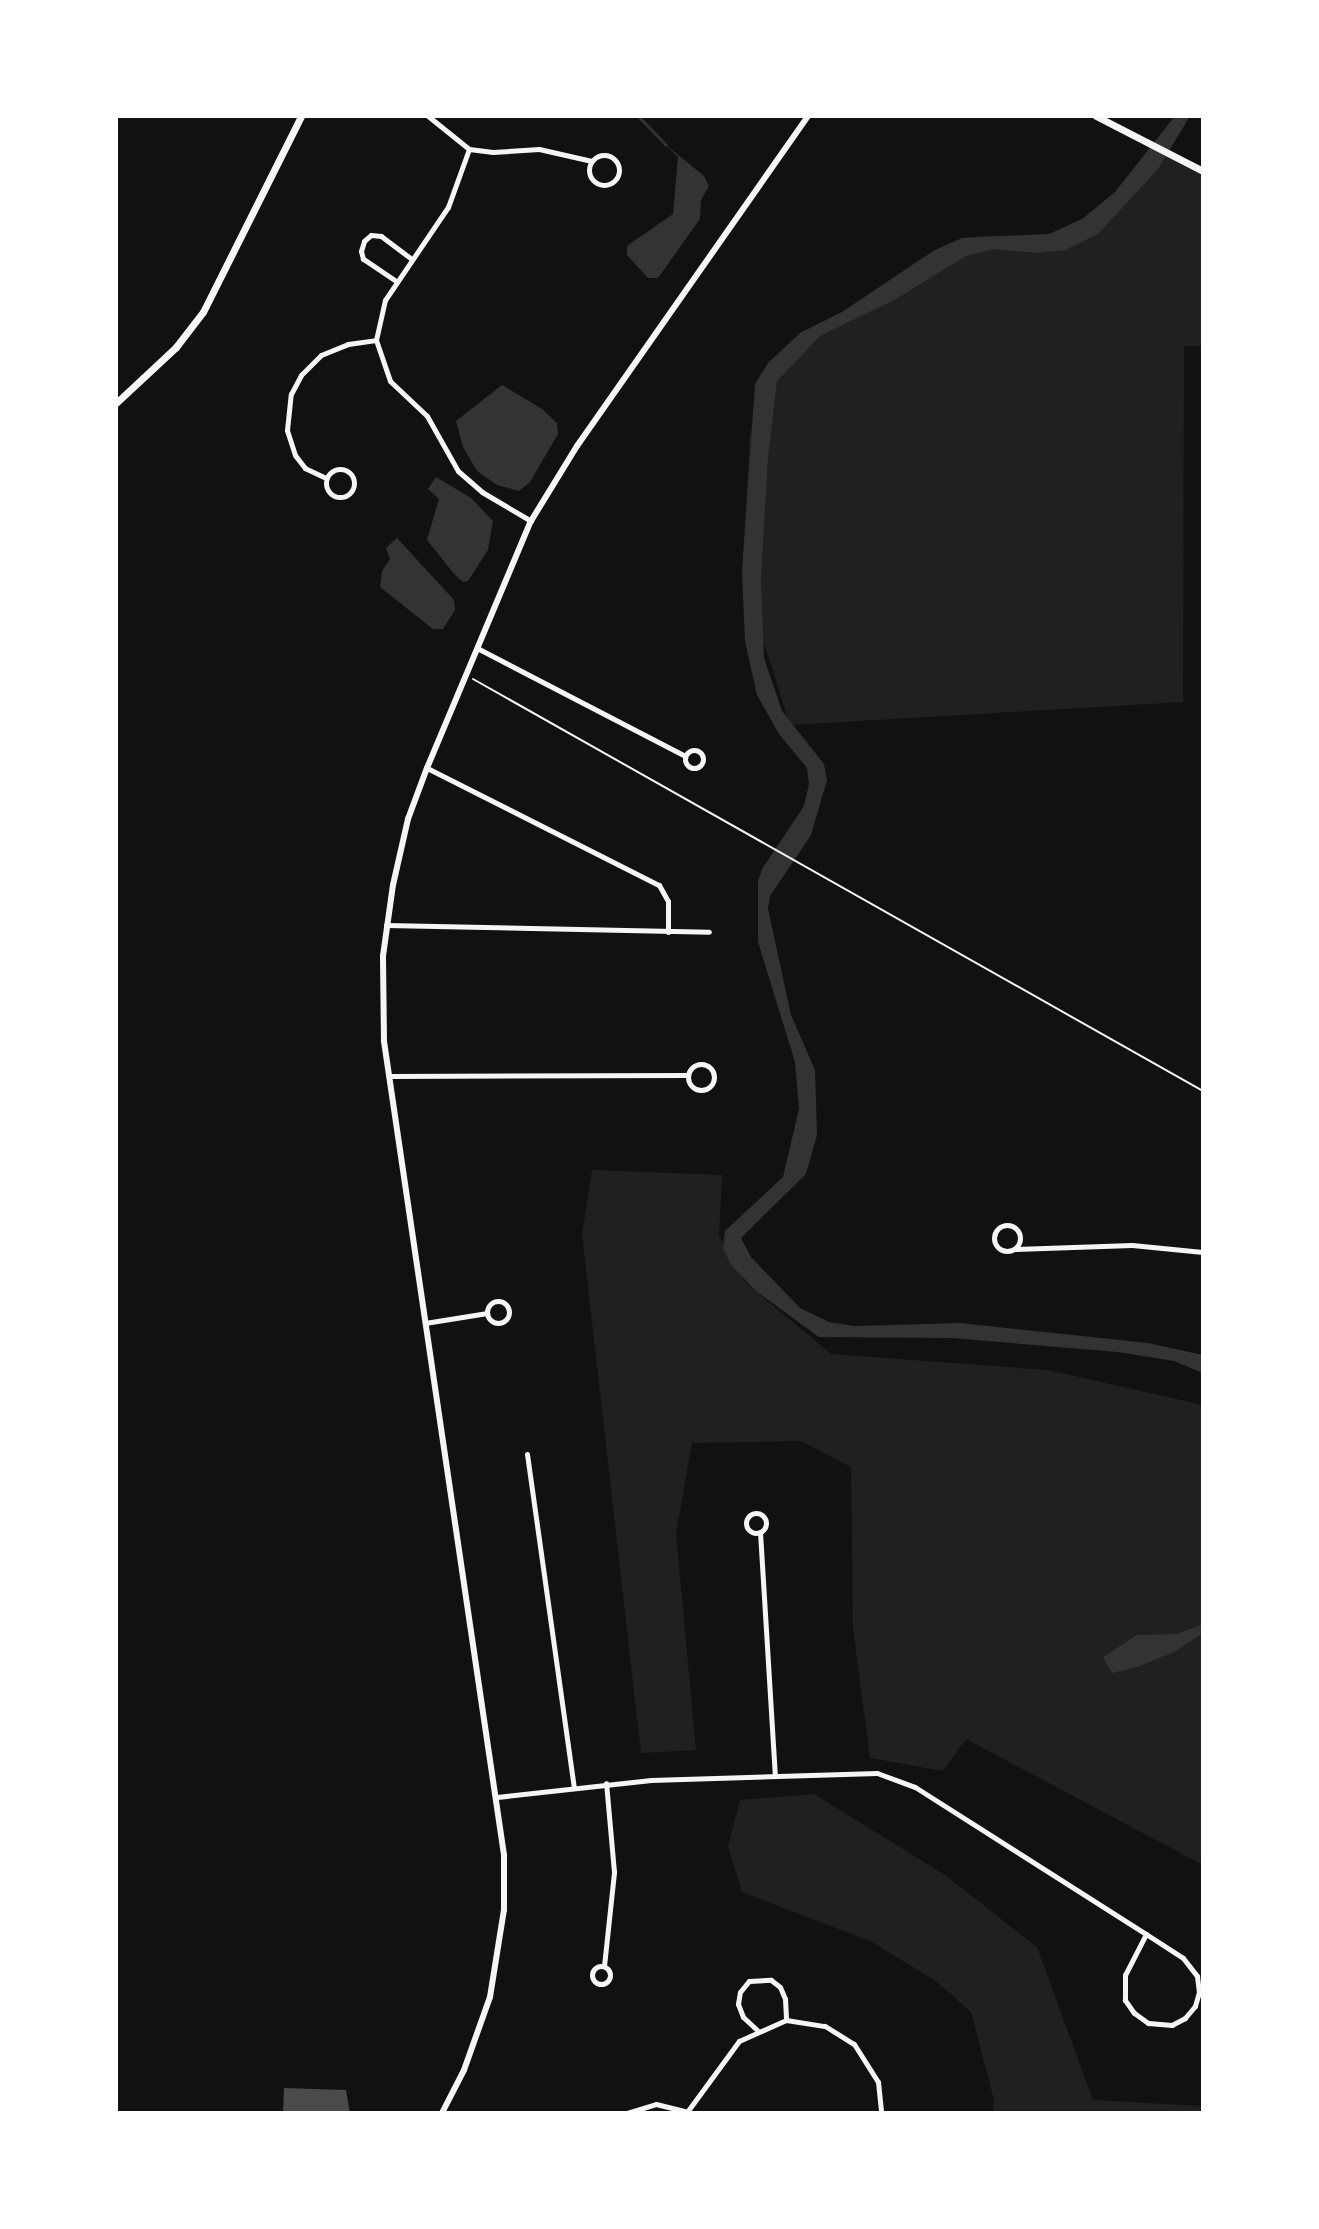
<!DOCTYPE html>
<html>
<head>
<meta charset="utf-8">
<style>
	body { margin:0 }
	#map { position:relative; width:1319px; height:2229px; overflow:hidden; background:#111; font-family:Commissioner,sans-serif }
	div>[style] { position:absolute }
	.green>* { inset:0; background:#202020 }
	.water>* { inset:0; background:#333 }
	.stream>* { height:3px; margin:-1.5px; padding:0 1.5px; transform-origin:1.5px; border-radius:1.5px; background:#333 }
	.building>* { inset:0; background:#4a4a4a }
	.path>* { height:2px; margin:-1px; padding:0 1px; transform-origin:1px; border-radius:1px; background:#f5f5f5 }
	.minor>* { height:5px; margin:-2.5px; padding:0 2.5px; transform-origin:2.5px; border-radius:2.5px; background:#f5f5f5 }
	.minor>.ring { margin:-2.5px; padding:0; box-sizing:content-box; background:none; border:5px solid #f5f5f5; border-radius:50% }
	.tertiary>* { height:6px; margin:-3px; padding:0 3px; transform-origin:3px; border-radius:3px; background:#f5f5f5 }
	.secondary>* { height:7px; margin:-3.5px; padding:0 3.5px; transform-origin:3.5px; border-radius:3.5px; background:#f5f5f5 }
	span { translate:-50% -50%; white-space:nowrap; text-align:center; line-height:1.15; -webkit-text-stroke:6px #fff; paint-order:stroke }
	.frame { position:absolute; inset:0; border:118px solid #fff; pointer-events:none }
</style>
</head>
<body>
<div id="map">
	<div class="green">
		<i style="clip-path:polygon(1158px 147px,1203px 170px,1203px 346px,1184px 346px,1183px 702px,790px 725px,742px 573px,750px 435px,768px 363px,923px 257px,978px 236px,1098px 234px)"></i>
		<i style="clip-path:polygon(592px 1170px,722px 1175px,719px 1235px,745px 1282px,831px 1354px,1048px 1370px,1203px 1405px,1203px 1865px,966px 1739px,943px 1771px,870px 1758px,853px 1628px,851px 1467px,801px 1441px,692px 1443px,676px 1533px,696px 1750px,641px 1753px,582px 1234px)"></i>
		<i style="clip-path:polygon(814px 1794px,945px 1875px,1037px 1947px,1093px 2100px,1203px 2106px,1203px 2113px,993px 2113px,994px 2100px,971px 2012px,936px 1981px,870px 1941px,742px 1892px,728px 1847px,740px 1800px)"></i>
	</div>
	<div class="water">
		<i style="clip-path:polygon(1175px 116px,1190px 116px,1158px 169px,1098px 234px,1065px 250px,1037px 253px,994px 249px,966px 256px,894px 300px,820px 336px,777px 381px,768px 457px,761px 578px,764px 658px,782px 711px,824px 764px,827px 780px,811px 835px,770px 896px,768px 909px,791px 1015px,815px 1070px,817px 1135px,806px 1174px,741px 1238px,751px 1257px,800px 1308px,829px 1322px,854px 1326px,960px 1323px,1148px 1343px,1203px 1355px,1203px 1373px,1174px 1361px,1118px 1352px,952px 1338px,819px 1337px,756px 1291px,731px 1265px,723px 1248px,725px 1231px,783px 1177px,799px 1109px,795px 1062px,758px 942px,758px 881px,762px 869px,804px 806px,809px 784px,807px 768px,779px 734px,757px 695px,745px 641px,742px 573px,755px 384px,768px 363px,800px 333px,842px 312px,935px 250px,962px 238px,1049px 234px,1082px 219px,1115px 192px)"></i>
		<i style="clip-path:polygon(666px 145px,704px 176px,709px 186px,701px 200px,700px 219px,658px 278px,648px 278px,627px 255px,627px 246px,673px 214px,678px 157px)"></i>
		<i style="clip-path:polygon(502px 385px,542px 409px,557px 423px,558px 434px,530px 482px,519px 491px,497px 485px,477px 471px,463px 447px,456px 421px)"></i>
		<i style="clip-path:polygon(436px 477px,471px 498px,493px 521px,488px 550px,468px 581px,463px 582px,455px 575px,427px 540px,439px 499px,428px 489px)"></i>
		<i style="clip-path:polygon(397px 538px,454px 600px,455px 610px,443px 629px,433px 629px,380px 587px,382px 571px,390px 559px,386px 548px)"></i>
		<i style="clip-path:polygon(1203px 1624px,1203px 1633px,1174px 1652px,1137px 1667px,1112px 1673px,1103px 1657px,1137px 1635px,1177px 1634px)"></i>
	</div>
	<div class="stream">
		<i style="left:638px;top:116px;width:40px;rotate:46deg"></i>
	</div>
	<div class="building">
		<i style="clip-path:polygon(284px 2088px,346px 2090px,350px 2113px,283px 2113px)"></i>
	</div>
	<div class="path">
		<i style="left:473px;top:679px;width:838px;rotate:29.44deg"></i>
	</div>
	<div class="minor">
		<i style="left:428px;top:116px;width:53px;rotate:38.8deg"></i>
		<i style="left:469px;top:149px;width:24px;rotate:7deg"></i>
		<i style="left:493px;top:152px;width:46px;rotate:-3.7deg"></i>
		<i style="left:539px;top:149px;width:54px;rotate:12.8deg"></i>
		<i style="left:469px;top:149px;width:62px;rotate:109.9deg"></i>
		<i style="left:448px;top:207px;width:112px;rotate:124.1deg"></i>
		<i style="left:385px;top:300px;width:41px;rotate:102.7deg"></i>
		<i style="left:376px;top:340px;width:43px;rotate:71.1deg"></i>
		<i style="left:390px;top:381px;width:51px;rotate:43.4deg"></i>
		<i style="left:427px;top:416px;width:63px;rotate:60.6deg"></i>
		<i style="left:458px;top:471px;width:32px;rotate:41deg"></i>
		<i style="left:482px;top:492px;width:57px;rotate:30.6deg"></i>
		<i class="ring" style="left:589px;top:155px;width:25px;height:25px"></i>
		<i style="left:396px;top:281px;width:40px;rotate:-146deg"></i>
		<i style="left:363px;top:259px;width:8px;rotate:-104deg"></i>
		<i style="left:361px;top:251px;width:10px;rotate:-73deg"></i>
		<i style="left:364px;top:241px;width:9px;rotate:-41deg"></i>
		<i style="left:371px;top:235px;width:10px;rotate:6deg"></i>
		<i style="left:381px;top:236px;width:38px;rotate:37deg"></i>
		<i class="ring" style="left:326px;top:469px;width:23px;height:23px"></i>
		<i style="left:326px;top:478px;width:23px;rotate:-155deg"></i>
		<i style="left:305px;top:468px;width:16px;rotate:-128deg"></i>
		<i style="left:295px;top:455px;width:26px;rotate:-108deg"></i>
		<i style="left:287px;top:430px;width:36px;rotate:-84deg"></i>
		<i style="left:291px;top:394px;width:21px;rotate:-62deg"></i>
		<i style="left:301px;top:375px;width:28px;rotate:-45deg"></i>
		<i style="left:321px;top:355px;width:29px;rotate:-22deg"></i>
		<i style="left:348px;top:344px;width:28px;rotate:-8deg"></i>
		<i style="left:477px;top:648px;width:234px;rotate:27.4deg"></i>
		<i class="ring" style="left:685px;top:750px;width:13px;height:13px"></i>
		<i style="left:427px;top:768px;width:260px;rotate:26.8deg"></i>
		<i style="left:659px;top:885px;width:18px;rotate:61deg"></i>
		<i style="left:668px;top:901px;width:31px;rotate:90deg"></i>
		<i style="left:386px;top:925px;width:323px;rotate:1.2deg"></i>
		<i class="ring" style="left:688px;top:1064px;width:21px;height:21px"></i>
		<i style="left:389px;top:1076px;width:299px;rotate:-0.2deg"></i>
		<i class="ring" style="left:994px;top:1225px;width:21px;height:21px"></i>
		<i style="left:1014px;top:1249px;width:118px;rotate:-1.9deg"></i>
		<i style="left:1132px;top:1245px;width:71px;rotate:5.6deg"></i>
		<i class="ring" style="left:487px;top:1301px;width:17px;height:17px"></i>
		<i style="left:425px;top:1323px;width:63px;rotate:-9.2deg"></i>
		<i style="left:527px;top:1454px;width:336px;rotate:82deg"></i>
		<i class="ring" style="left:746px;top:1513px;width:15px;height:15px"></i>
		<i style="left:760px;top:1532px;width:243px;rotate:86.5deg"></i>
		<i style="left:497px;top:1797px;width:155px;rotate:-6.3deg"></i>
		<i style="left:651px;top:1780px;width:226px;rotate:-1.8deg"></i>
		<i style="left:877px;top:1773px;width:40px;rotate:20.2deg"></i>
		<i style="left:915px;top:1787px;width:274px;rotate:32.5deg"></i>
		<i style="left:1146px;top:1934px;width:44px;rotate:33deg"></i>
		<i style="left:1183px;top:1958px;width:23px;rotate:52deg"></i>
		<i style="left:1197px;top:1976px;width:16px;rotate:83deg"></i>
		<i style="left:1199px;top:1992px;width:15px;rotate:106deg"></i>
		<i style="left:1195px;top:2006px;width:16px;rotate:130deg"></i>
		<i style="left:1185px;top:2018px;width:15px;rotate:152deg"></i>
		<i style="left:1172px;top:2025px;width:24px;rotate:-175deg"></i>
		<i style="left:1148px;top:2023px;width:17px;rotate:-144deg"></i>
		<i style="left:1134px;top:2013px;width:16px;rotate:-125deg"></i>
		<i style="left:1125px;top:2000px;width:25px;rotate:-90deg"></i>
		<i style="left:1125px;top:1975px;width:46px;rotate:-62.9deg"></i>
		<i style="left:604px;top:1966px;width:95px;rotate:-83.9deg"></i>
		<i style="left:614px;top:1872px;width:89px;rotate:-95.1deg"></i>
		<i class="ring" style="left:592px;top:1966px;width:13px;height:13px"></i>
		<i style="left:757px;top:2030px;width:19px;rotate:-137deg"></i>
		<i style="left:743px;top:2017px;width:14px;rotate:-111deg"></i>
		<i style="left:738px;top:2004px;width:12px;rotate:-81deg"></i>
		<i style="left:740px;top:1992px;width:14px;rotate:-51deg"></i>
		<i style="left:749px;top:1981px;width:22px;rotate:-3deg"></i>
		<i style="left:771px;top:1980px;width:11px;rotate:38deg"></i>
		<i style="left:780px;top:1987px;width:13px;rotate:67deg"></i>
		<i style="left:785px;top:1999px;width:21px;rotate:87deg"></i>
		<i style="left:687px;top:2112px;width:88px;rotate:-53.8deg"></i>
		<i style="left:739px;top:2041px;width:51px;rotate:-24.1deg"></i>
		<i style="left:786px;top:2020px;width:39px;rotate:9deg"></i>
		<i style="left:825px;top:2026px;width:34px;rotate:32deg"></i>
		<i style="left:854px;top:2044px;width:45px;rotate:57.7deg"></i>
		<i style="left:878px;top:2082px;width:31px;rotate:84deg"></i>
		<i style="left:627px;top:2113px;width:30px;rotate:-17deg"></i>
		<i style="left:656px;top:2104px;width:33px;rotate:14deg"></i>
	</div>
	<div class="tertiary">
		<i style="left:442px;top:2113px;width:48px;rotate:-62.9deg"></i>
		<i style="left:464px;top:2070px;width:77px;rotate:-70.4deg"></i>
		<i style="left:490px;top:1997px;width:88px;rotate:-80.9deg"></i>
		<i style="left:504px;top:1910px;width:55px;rotate:-90deg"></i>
		<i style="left:504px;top:1855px;width:823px;rotate:-98.39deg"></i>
		<i style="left:384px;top:1041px;width:85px;rotate:-90.7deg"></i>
		<i style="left:383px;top:956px;width:72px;rotate:-82deg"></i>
		<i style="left:393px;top:885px;width:68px;rotate:-77.2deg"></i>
		<i style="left:408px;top:819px;width:54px;rotate:-69.6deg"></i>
		<i style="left:427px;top:768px;width:268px;rotate:-67.2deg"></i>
		<i style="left:531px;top:521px;width:88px;rotate:-58.5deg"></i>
		<i style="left:577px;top:446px;width:403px;rotate:-55deg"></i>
	</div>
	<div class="secondary">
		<i style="left:1096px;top:116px;width:120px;rotate:27.2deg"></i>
		<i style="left:116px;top:403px;width:82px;rotate:-43deg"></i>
		<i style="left:176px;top:347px;width:44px;rotate:-52.4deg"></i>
		<i style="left:203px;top:312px;width:219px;rotate:-63.4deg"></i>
	</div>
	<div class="frame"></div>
</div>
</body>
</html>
